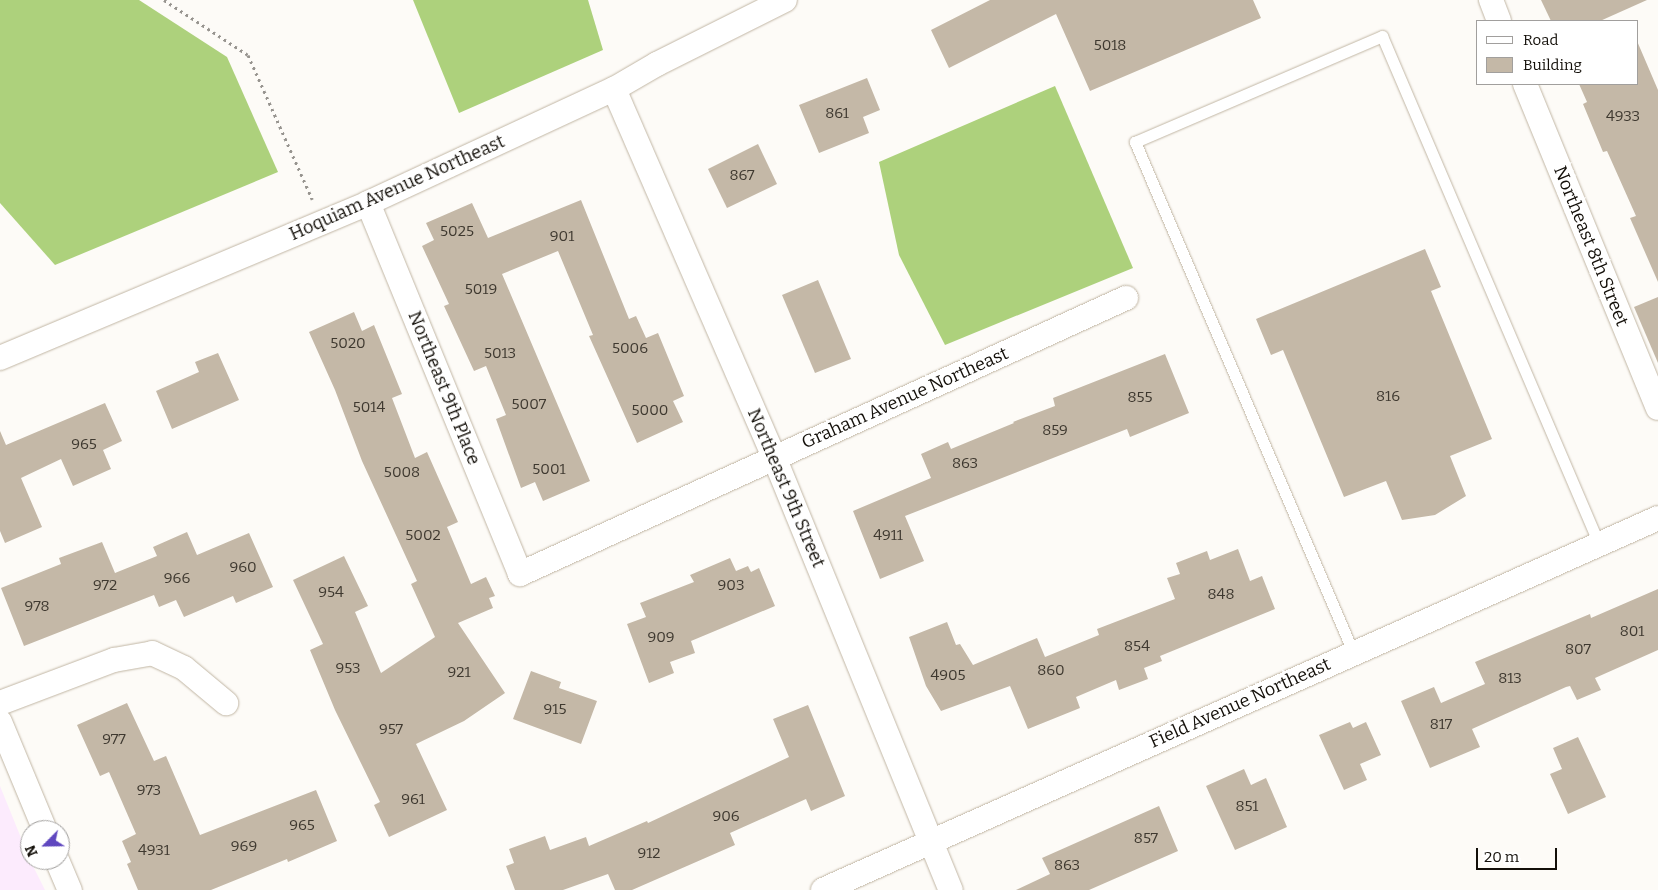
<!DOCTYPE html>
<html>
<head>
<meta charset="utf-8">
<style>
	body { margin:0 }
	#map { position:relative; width:1658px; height:890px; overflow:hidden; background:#fdfbf7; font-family:Bitter,serif }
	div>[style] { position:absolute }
	.education>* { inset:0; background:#fcebfd }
	.forest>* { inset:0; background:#add17c }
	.building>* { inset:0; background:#c4b8a7 }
	.path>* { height:3px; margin-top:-1.5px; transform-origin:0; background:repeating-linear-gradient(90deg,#97948f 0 2.5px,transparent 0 6.5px) }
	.roads { filter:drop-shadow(0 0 1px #c1b6a4) drop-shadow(0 0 1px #c1b6a4) }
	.service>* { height:11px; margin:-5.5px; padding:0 5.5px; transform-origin:5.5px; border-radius:5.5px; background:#fff }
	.minor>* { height:24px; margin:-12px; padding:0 12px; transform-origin:12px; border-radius:12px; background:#fff }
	span { translate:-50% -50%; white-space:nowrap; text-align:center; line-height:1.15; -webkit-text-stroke:4.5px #fff; paint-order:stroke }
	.number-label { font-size:15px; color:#3f3930 }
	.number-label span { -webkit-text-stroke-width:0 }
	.street-label { font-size:18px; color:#130f09 }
	.legend { position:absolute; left:1476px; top:20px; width:162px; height:65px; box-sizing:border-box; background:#fff; border:1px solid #a19f9d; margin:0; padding:6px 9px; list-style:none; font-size:15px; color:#130f09 }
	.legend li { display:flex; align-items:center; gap:10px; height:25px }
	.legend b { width:25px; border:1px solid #a19f9d }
	.north { position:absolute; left:20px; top:820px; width:50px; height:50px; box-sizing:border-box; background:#fff; border:1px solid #a19f9d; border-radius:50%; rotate:247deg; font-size:14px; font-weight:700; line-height:20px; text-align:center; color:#130f09 }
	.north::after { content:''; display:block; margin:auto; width:18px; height:22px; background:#5f47bf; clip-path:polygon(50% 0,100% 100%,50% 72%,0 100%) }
	.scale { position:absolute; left:1476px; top:848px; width:81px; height:22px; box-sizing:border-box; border:2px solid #130f09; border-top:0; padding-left:6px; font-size:15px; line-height:18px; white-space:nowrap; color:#130f09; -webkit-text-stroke:4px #fff; paint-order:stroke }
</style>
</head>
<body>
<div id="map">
	<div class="education">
		<i style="clip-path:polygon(0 786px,30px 860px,45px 890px,0 890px)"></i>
	</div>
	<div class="forest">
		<i style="clip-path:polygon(0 0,139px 0,227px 57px,278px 172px,55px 265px,0 203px)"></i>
		<i style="clip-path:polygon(413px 0,588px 0,603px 50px,459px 113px)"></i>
		<i style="clip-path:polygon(1055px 86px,1133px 268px,945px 345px,899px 255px,879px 162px)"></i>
	</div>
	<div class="building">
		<i style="clip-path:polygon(990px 0,1253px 0,1261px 18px,1090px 91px,1056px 14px,949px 68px,931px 30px)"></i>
		<i style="clip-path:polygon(1541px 0,1647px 0,1600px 21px,1551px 21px)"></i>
		<i style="clip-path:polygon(1637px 41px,1658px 90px,1658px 282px,1630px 218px,1636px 216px,1607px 151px,1603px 152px,1583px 104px,1587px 102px,1579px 84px,1637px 84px)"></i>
		<i style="clip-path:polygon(867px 78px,880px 110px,863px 117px,869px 133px,819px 153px,799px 105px)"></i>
		<i style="clip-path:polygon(758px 144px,777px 184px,727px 208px,708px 169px)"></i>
		<i style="clip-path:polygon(581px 200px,629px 319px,636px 316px,646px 338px,658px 333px,684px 396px,673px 401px,683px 422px,637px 443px,589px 336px,593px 335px,558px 251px,502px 274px,590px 481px,543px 501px,535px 482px,521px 488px,496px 419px,506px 415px,486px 366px,474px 371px,444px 306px,449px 304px,422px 246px,434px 240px,426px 223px,472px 203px,488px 238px)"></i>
		<i style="clip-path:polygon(1425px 249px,1441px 287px,1431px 291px,1492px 439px,1450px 456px,1466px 496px,1435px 515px,1402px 520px,1386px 481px,1344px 497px,1283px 350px,1271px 355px,1256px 319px)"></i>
		<i style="clip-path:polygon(818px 280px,851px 359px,815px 373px,782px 295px)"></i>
		<i style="clip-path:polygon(1658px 297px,1658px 363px,1634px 307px)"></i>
		<i style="clip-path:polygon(354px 312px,362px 331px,374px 325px,402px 394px,392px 398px,415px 458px,427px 452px,458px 522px,447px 527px,471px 584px,486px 577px,495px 596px,489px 598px,493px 608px,458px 623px,505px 693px,464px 721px,416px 744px,447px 810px,389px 837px,374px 805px,380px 802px,335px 710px,310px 650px,323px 644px,293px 580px,344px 556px,368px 606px,355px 612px,381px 673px,435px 637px,411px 584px,417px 581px,362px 461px,335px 390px,309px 332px)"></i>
		<i style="clip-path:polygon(218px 353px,239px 400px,172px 429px,156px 391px,199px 372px,195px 362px)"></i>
		<i style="clip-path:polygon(1165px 354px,1189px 413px,1130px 437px,1127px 429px,905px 516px,924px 561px,880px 579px,853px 511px,931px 478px,921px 454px,948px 442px,951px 449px,1014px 423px,1013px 422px,1055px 406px,1053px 398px)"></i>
		<i style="clip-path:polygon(105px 403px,122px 441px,103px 450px,111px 469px,73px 486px,61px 459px,21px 478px,42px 527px,5px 543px,0 531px,0 431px,6px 445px)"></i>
		<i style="clip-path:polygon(187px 532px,197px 555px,249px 533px,273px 587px,236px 603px,233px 596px,184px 617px,176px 600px,159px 607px,154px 595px,24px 646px,1px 588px,61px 564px,59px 558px,102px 542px,115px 573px,157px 556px,153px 547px)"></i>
		<i style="clip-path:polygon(1238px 549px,1250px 581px,1262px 576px,1275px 609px,1160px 656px,1162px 661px,1144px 668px,1148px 679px,1119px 690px,1116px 680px,1076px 697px,1080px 708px,1028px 729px,1010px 686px,941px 711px,926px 686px,909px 637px,947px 622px,956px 645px,960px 644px,973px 665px,1037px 638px,1045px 657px,1099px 635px,1097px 629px,1175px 599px,1167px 578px,1180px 574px,1176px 563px,1207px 551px,1210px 560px)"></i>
		<i style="clip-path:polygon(730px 558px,736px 571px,748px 566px,751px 572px,759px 568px,775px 606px,691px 641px,695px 653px,670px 662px,674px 673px,649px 683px,627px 624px,646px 617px,640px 603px,694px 582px,690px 575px)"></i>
		<i style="clip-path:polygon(1658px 589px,1658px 650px,1595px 678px,1601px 690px,1577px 700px,1570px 686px,1566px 687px,1472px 729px,1480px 747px,1430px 768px,1401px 701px,1434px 687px,1441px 703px,1485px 684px,1475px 662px,1590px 614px,1591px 618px)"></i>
		<i style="clip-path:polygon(531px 671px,561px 682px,559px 688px,597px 701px,581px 744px,513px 719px)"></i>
		<i style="clip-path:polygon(127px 703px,154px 761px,166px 756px,200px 835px,316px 790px,337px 841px,288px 862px,287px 859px,211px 890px,138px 890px,127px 864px,131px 862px,122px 841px,136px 834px,109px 772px,100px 776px,77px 725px)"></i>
		<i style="clip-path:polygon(808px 705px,845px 796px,811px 811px,806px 799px,730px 833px,735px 845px,632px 890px,615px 890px,608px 874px,563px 890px,515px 890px,506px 866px,514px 863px,509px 849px,545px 836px,550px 850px,586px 837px,589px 846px,647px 821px,648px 823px,789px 757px,773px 719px)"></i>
		<i style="clip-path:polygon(1350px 722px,1353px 728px,1366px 722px,1381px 755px,1360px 764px,1367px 780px,1344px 790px,1319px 735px)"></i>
		<i style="clip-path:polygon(1578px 737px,1606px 797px,1568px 814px,1550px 774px,1562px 769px,1553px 748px)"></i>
		<i style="clip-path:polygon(1244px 769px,1251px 785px,1266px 778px,1287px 827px,1235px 850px,1206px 786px)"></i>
		<i style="clip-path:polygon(1159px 806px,1178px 851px,1089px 890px,1016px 890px,1050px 874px,1042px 858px)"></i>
	</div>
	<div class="path">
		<i style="left:164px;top:0;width:100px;rotate:33.2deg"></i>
		<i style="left:248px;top:55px;width:158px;rotate:66deg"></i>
	</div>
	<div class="roads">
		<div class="service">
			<i style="left:1353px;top:652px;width:555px;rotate:-113.14deg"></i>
			<i style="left:1135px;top:142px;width:269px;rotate:-23.2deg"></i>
			<i style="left:1382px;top:36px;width:552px;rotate:66.87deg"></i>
		</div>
		<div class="minor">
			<i style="left:1491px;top:0;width:22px;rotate:69deg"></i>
			<i style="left:1525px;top:84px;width:350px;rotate:67.7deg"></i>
			<i style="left:614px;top:89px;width:401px;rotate:66.5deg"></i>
			<i style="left:774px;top:457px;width:468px;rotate:67.8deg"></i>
			<i style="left:368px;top:203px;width:401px;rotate:67.7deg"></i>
			<i style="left:520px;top:574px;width:666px;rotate:-24.49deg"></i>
			<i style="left:0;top:358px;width:399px;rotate:-22.8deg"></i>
			<i style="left:368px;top:203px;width:271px;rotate:-24.9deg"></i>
			<i style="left:614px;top:89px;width:50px;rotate:-30.2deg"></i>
			<i style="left:657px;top:64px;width:143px;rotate:-26.6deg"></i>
			<i style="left:0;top:703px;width:122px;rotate:-20.7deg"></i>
			<i style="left:114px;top:660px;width:39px;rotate:-10deg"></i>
			<i style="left:152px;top:653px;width:35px;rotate:25deg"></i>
			<i style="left:184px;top:668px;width:55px;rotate:39.8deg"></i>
			<i style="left:0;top:722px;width:117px;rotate:67.4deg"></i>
			<i style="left:57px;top:860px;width:33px;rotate:67deg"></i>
			<i style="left:823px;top:890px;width:914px;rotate:-24.01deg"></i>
		</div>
	</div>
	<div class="number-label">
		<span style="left:1110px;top:46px">5018</span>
		<span style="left:837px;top:114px">861</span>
		<span style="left:1623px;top:117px">4933</span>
		<span style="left:742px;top:176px">867</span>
		<span style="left:457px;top:232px">5025</span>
		<span style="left:562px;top:237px">901</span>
		<span style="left:481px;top:290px">5019</span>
		<span style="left:348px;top:344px">5020</span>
		<span style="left:630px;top:349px">5006</span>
		<span style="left:500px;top:354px">5013</span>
		<span style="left:1388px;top:397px">816</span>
		<span style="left:1140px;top:398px">855</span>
		<span style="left:529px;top:405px">5007</span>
		<span style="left:369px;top:408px">5014</span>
		<span style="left:650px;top:411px">5000</span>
		<span style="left:1055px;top:431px">859</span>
		<span style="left:84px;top:445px">965</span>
		<span style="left:965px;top:464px">863</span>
		<span style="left:549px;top:470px">5001</span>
		<span style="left:402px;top:473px">5008</span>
		<span style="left:423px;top:536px">5002</span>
		<span style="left:888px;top:536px">4911</span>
		<span style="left:243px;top:568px">960</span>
		<span style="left:177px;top:579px">966</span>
		<span style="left:105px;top:586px">972</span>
		<span style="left:731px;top:586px">903</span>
		<span style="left:331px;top:593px">954</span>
		<span style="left:1221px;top:595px">848</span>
		<span style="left:37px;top:607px">978</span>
		<span style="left:1632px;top:632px">801</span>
		<span style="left:661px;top:638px">909</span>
		<span style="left:1137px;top:647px">854</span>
		<span style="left:1578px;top:650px">807</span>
		<span style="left:348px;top:669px">953</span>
		<span style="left:1051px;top:671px">860</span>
		<span style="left:459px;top:673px">921</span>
		<span style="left:948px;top:676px">4905</span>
		<span style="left:1510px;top:679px">813</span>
		<span style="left:555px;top:710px">915</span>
		<span style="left:1441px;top:725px">817</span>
		<span style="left:391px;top:730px">957</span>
		<span style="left:114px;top:740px">977</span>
		<span style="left:149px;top:791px">973</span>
		<span style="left:413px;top:800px">961</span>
		<span style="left:1247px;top:807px">851</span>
		<span style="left:726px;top:817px">906</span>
		<span style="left:302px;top:826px">965</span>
		<span style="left:1146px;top:839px">857</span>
		<span style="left:244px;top:847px">969</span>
		<span style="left:154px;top:851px">4931</span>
		<span style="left:649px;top:854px">912</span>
		<span style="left:1067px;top:866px">863</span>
	</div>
	<div class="street-label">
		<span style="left:397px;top:188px;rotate:-24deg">Hoquiam Avenue Northeast</span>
		<span style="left:1591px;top:246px;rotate:68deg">Northeast 8th Street</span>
		<span style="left:444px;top:388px;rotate:68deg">Northeast 9th Place</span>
		<span style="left:905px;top:398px;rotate:-24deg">Graham Avenue Northeast</span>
		<span style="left:786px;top:488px;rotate:67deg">Northeast 9th Street</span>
		<span style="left:1240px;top:703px;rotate:-24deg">Field Avenue Northeast</span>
	</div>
	<ul class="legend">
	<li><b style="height:6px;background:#fff"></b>Road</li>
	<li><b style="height:14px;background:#c4b8a7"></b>Building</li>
	</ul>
	<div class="north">N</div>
	<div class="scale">20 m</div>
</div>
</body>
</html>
